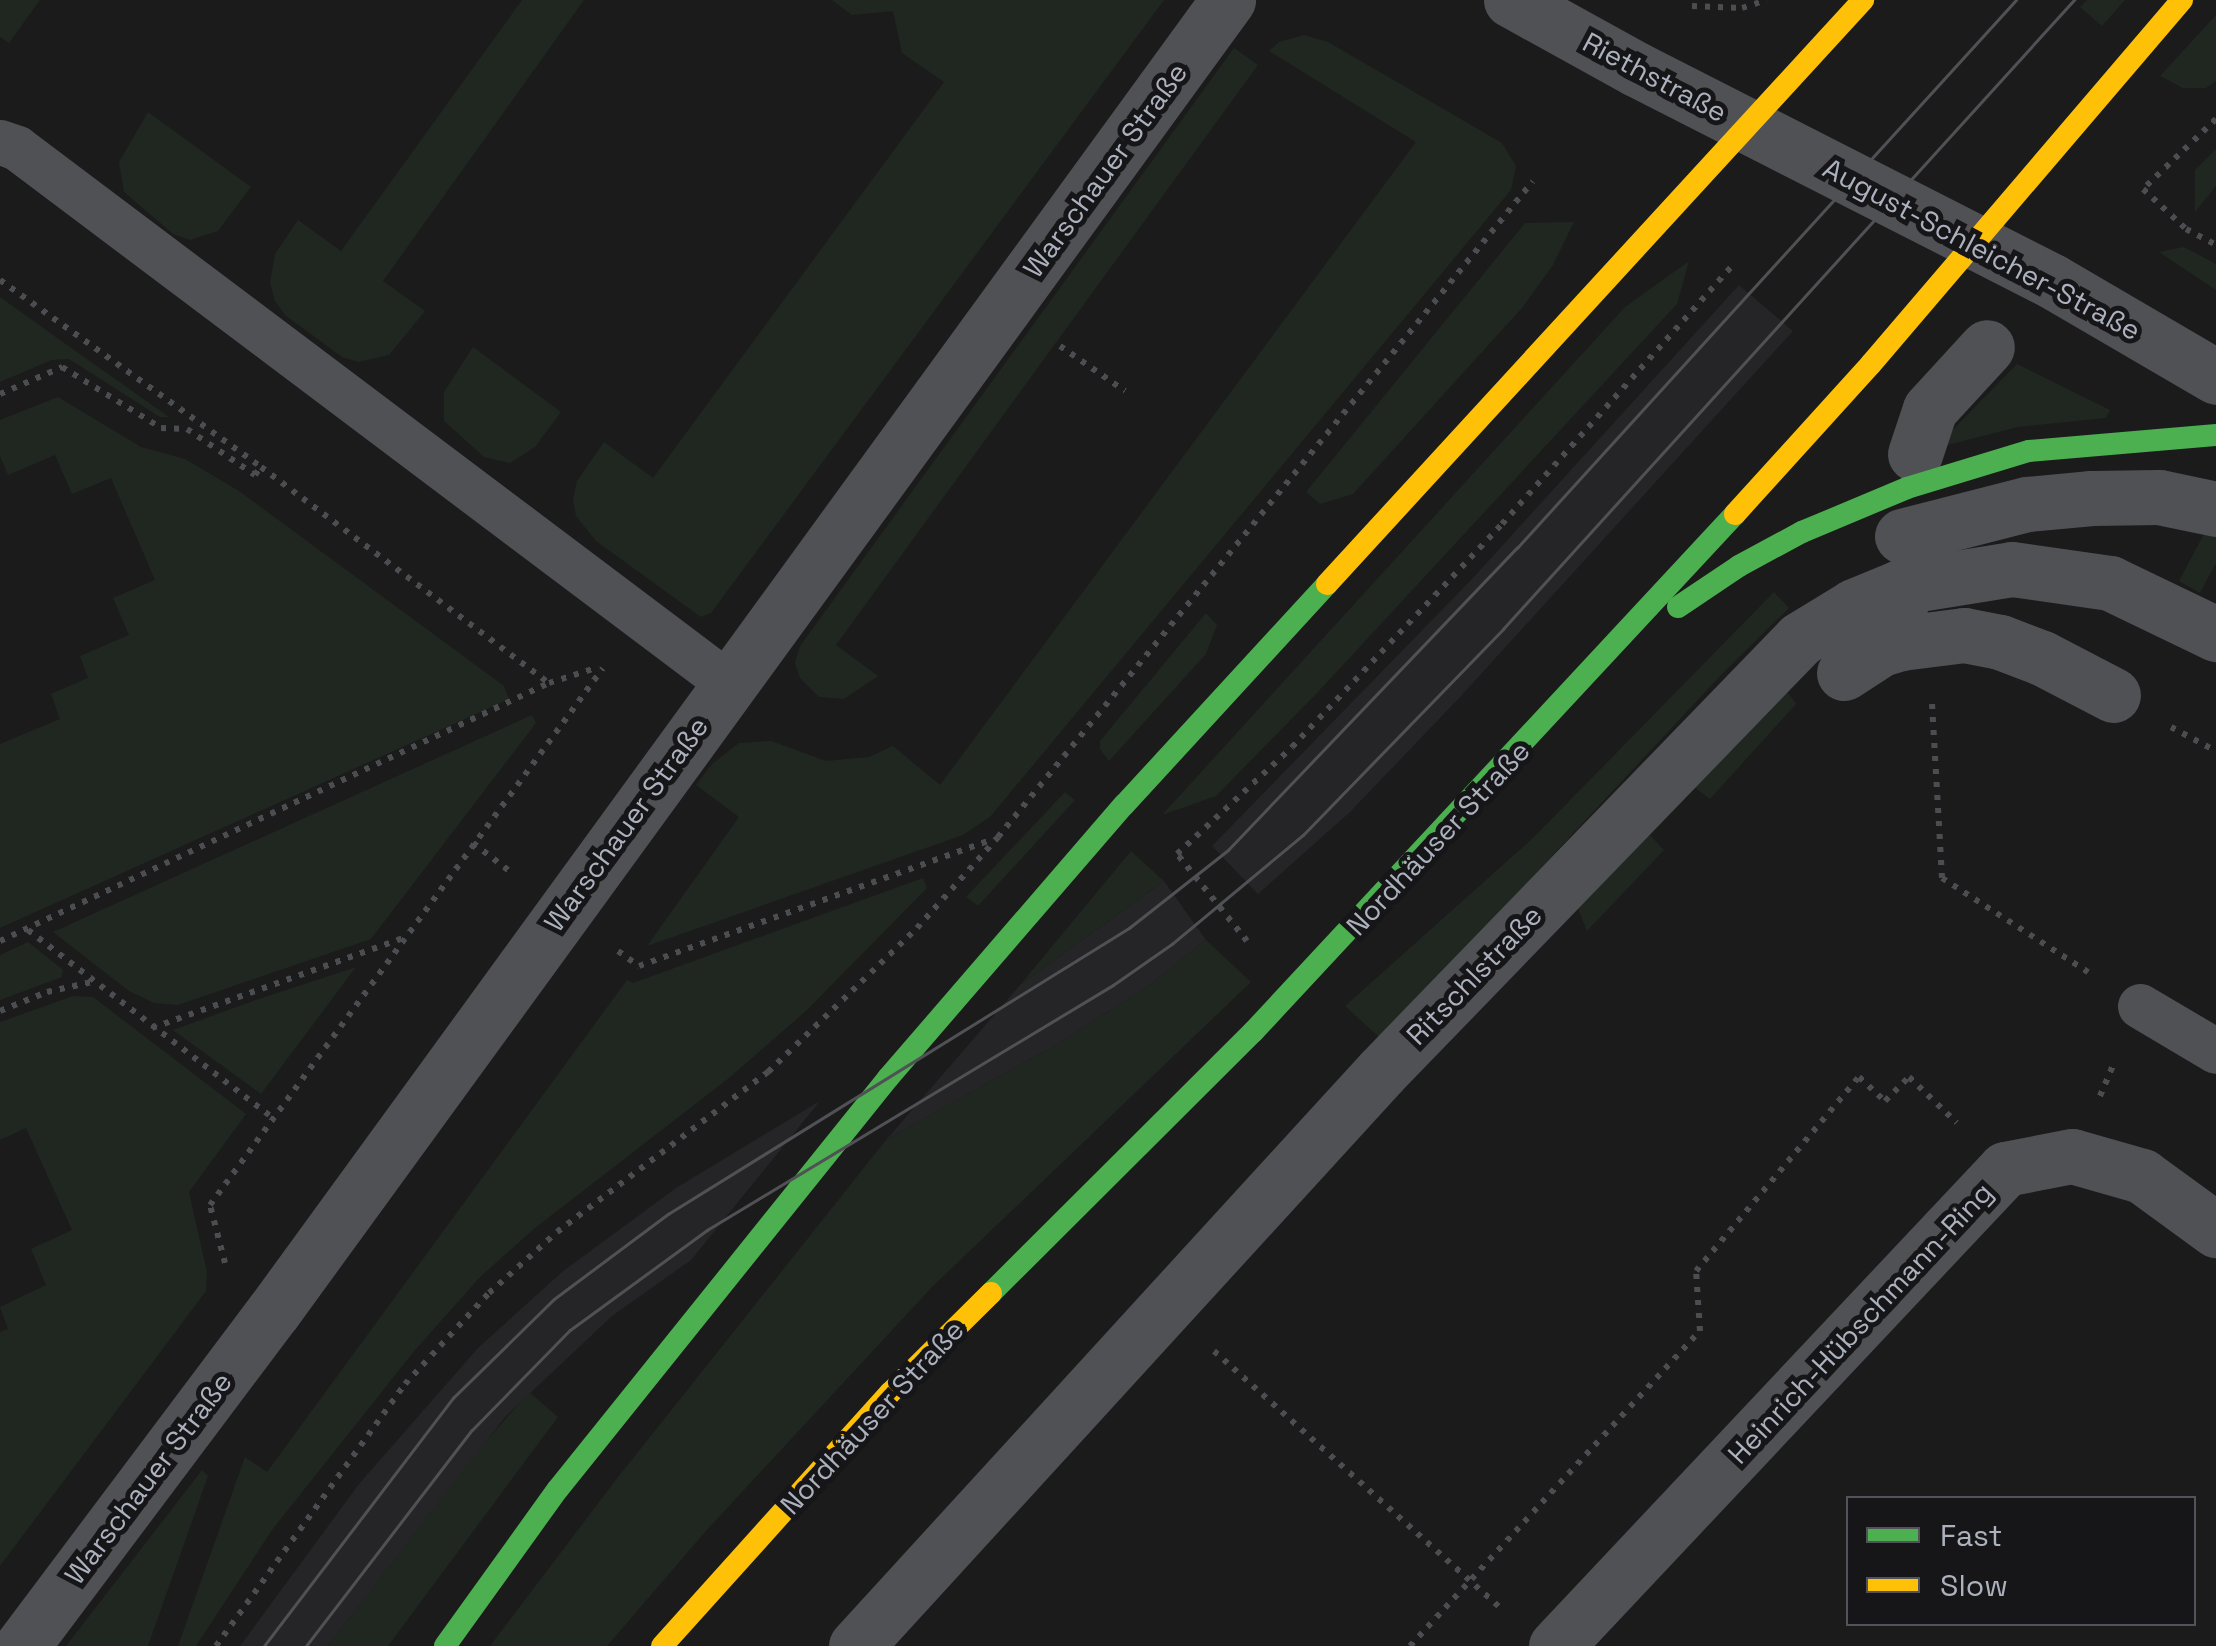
<!DOCTYPE html>
<html>
<head>
<meta charset="utf-8">
<style>
	body { margin:0 }
	#map { position:relative; width:2216px; height:1646px; overflow:hidden; background:#1b1b1c; font-family:"Space Grotesk",sans-serif }
	div>[style] { position:absolute }
	.built>* { inset:0; background:#252528 }
	.green>* { inset:0; background:#1f2720 }
	.path>* { height:6px; margin-top:-3px; transform-origin:0; background:repeating-linear-gradient(90deg,#4b4d50 0 5px,transparent 0 13px) }
	.lane>* { height:45px; margin:-22.5px; padding:0 22.5px; transform-origin:22.5px; border-radius:22.5px; background:#505155 }
	.street>* { height:55px; margin:-27.5px; padding:0 27.5px; transform-origin:27.5px; border-radius:27.5px; background:#505155 }
	.fast>* { height:22px; margin:-11px; padding:0 11px; transform-origin:11px; border-radius:11px; background:#4caf50 }
	.slow>* { height:22px; margin:-11px; padding:0 11px; transform-origin:11px; border-radius:11px; background:#ffc107 }
	.tram>* { height:2.5px; margin:-1.25px; padding:0 1.25px; transform-origin:1.25px; border-radius:1.25px; background:#505154 }
	span { translate:-50% -50%; white-space:nowrap; text-align:center; line-height:1.15; -webkit-text-stroke:10px #161518; paint-order:stroke }
	.street-label { font-size:28px; color:#acb1be }
	.legend { position:absolute; left:1846px; top:1496px; width:350px; height:130px; box-sizing:border-box; background:#161518; border:2px solid #52535a; margin:0; padding:12px 18px; list-style:none; font-size:30px; color:#acb1be }
	.legend li { display:flex; align-items:center; gap:20px; height:50px }
	.legend b { width:50px; border:2px solid #52535a }
</style>
</head>
<body>
<div id="map">
	<div class="built">
		<i style="clip-path:polygon(1739px 285px,1793px 331px,1461px 696px,1350px 812px,1258px 894px,1212px 846px,1472px 579px)"></i>
		<i style="clip-path:polygon(1164px 881px,1206px 940px,1151px 984px,1061px 1042px,886px 1140px,1021px 984px)"></i>
		<i style="clip-path:polygon(820px 1101px,691px 1260px,612px 1316px,506px 1416px,328px 1646px,240px 1646px,359px 1484px,478px 1348px,562px 1272px,676px 1188px)"></i>
	</div>
	<div class="green">
		<i style="clip-path:polygon(0 0,40px 0,9px 43px,0 37px)"></i>
		<i style="clip-path:polygon(522px 0,584px 0,383px 281px,425px 311px,389px 355px,358px 362px,342px 357px,285px 315px,275px 301px,270px 283px,275px 254px,298px 220px,341px 251px)"></i>
		<i style="clip-path:polygon(832px 0,1164px 0,711px 613px,701px 617px,596px 541px,576px 516px,573px 499px,577px 481px,604px 442px,653px 478px,944px 82px,902px 53px,893px 11px,852px 15px)"></i>
		<i style="clip-path:polygon(2087px 0,2125px 0,2102px 26px,2080px 7px)"></i>
		<i style="clip-path:polygon(2216px 15px,2216px 81px,2206px 88px,2183px 88px,2160px 76px)"></i>
		<i style="clip-path:polygon(1304px 35px,1328px 42px,1502px 143px,1516px 166px,1511px 190px,990px 817px,963px 835px,647px 946px,739px 817px,696px 785px,712px 764px,739px 743px,771px 741px,826px 761px,869px 757px,893px 746px,940px 785px,1416px 142px,1269px 51px,1279px 42px)"></i>
		<i style="clip-path:polygon(1234px 48px,1258px 65px,836px 645px,878px 676px,844px 699px,819px 697px,800px 678px,795px 663px,800px 646px)"></i>
		<i style="clip-path:polygon(148px 112px,251px 187px,218px 231px,190px 240px,173px 234px,124px 192px,119px 162px)"></i>
		<i style="clip-path:polygon(2216px 149px,2216px 186px,2195px 212px,2195px 170px)"></i>
		<i style="clip-path:polygon(1574px 222px,1553px 265px,1522px 308px,1353px 494px,1320px 504px,1306px 492px,1525px 223px)"></i>
		<i style="clip-path:polygon(2184px 247px,2216px 264px,2216px 290px,2159px 252px)"></i>
		<i style="clip-path:polygon(1689px 261px,1677px 304px,1318px 692px,1216px 796px,1162px 815px,1625px 307px)"></i>
		<i style="clip-path:polygon(0 297px,60px 340px,169px 417px,160px 417px,69px 359px,52px 360px,0 382px)"></i>
		<i style="clip-path:polygon(473px 347px,561px 412px,535px 447px,510px 463px,484px 457px,444px 421px,444px 392px)"></i>
		<i style="clip-path:polygon(2017px 364px,2110px 410px,2106px 418px,2018px 427px,1935px 448px)"></i>
		<i style="clip-path:polygon(58px 397px,141px 447px,185px 459px,239px 491px,504px 686px,509px 699px,0 928px,0 744px,60px 719px,51px 694px,88px 678px,80px 656px,129px 635px,113px 598px,155px 580px,111px 478px,72px 494px,55px 455px,8px 475px,0 456px,0 420px)"></i>
		<i style="clip-path:polygon(2206px 530px,2216px 535px,2216px 563px,2200px 593px,2179px 581px)"></i>
		<i style="clip-path:polygon(1774px 592px,1789px 608px,1722px 674px,1381px 1039px,1345px 1006px,1533px 838px)"></i>
		<i style="clip-path:polygon(1206px 613px,1217px 625px,1206px 654px,1109px 761px,1100px 749px,1100px 741px)"></i>
		<i style="clip-path:polygon(1786px 690px,1796px 704px,1710px 799px,1690px 784px)"></i>
		<i style="clip-path:polygon(532px 715px,536px 723px,371px 939px,178px 1005px,154px 1003px,129px 991px,53px 932px)"></i>
		<i style="clip-path:polygon(1065px 792px,1075px 800px,978px 906px,966px 897px)"></i>
		<i style="clip-path:polygon(1645px 830px,1664px 850px,1587px 931px,1577px 906px)"></i>
		<i style="clip-path:polygon(1131px 851px,1164px 881px,1021px 984px)"></i>
		<i style="clip-path:polygon(923px 878px,927px 888px,807px 1010px,729px 1078px,535px 1228px,481px 1276px,415px 1350px,272px 1530px,196px 1646px,178px 1646px,245px 1457px,267px 1472px,627px 980px,633px 983px)"></i>
		<i style="clip-path:polygon(1206px 940px,1251px 982px,932px 1287px,705px 1532px,607px 1646px,490px 1646px,615px 1481px,886px 1140px,1061px 1042px,1151px 984px)"></i>
		<i style="clip-path:polygon(28px 942px,63px 970px,62px 977px,0 1000px,0 955px)"></i>
		<i style="clip-path:polygon(356px 967px,261px 1094px,173px 1030px,256px 1000px)"></i>
		<i style="clip-path:polygon(73px 996px,93px 997px,246px 1114px,189px 1192px,207px 1272px,206px 1291px,0 1566px,0 1332px,8px 1329px,0 1307px,46px 1285px,31px 1249px,72px 1230px,26px 1128px,0 1140px,0 1022px)"></i>
		<i style="clip-path:polygon(529px 1392px,558px 1417px,388px 1646px,328px 1646px,482px 1446px)"></i>
		<i style="clip-path:polygon(202px 1470px,208px 1476px,148px 1646px,66px 1646px)"></i>
	</div>
	<div class="path">
		<i style="left:1692px;top:6px;width:50px;rotate:2.3deg"></i>
		<i style="left:1742px;top:8px;width:26px;rotate:-18deg"></i>
		<i style="left:2216px;top:119px;width:101px;rotate:136.2deg"></i>
		<i style="left:2143px;top:189px;width:59px;rotate:42.9deg"></i>
		<i style="left:2186px;top:229px;width:34px;rotate:28deg"></i>
		<i style="left:0;top:280px;width:321px;rotate:35.6deg"></i>
		<i style="left:261px;top:467px;width:360px;rotate:36.9deg"></i>
		<i style="left:1060px;top:346px;width:79px;rotate:34.7deg"></i>
		<i style="left:0;top:394px;width:68px;rotate:-23.5deg"></i>
		<i style="left:62px;top:367px;width:116px;rotate:31.6deg"></i>
		<i style="left:161px;top:428px;width:26px;rotate:2deg"></i>
		<i style="left:187px;top:429px;width:82px;rotate:34.1deg"></i>
		<i style="left:255px;top:475px;width:10px;rotate:-53deg"></i>
		<i style="left:1932px;top:704px;width:174px;rotate:86.7deg"></i>
		<i style="left:1942px;top:878px;width:174px;rotate:32.8deg"></i>
		<i style="left:2171px;top:727px;width:51px;rotate:28.1deg"></i>
		<i style="left:473px;top:843px;width:49px;rotate:37.6deg"></i>
		<i style="left:28px;top:930px;width:309px;rotate:37.5deg"></i>
		<i style="left:0;top:941px;width:607px;rotate:-25.17deg"></i>
		<i style="left:549px;top:683px;width:52px;rotate:-17.7deg"></i>
		<i style="left:1247px;top:941px;width:112px;rotate:-128.8deg"></i>
		<i style="left:1177px;top:854px;width:157px;rotate:-42.9deg"></i>
		<i style="left:1292px;top:747px;width:306px;rotate:-46.7deg"></i>
		<i style="left:1502px;top:524px;width:348px;rotate:-48.3deg"></i>
		<i style="left:618px;top:951px;width:26px;rotate:36deg"></i>
		<i style="left:639px;top:966px;width:377px;rotate:-19.7deg"></i>
		<i style="left:0;top:1011px;width:51px;rotate:-22deg"></i>
		<i style="left:47px;top:992px;width:46px;rotate:-12.5deg"></i>
		<i style="left:152px;top:1028px;width:268px;rotate:-19.7deg"></i>
		<i style="left:2100px;top:1096px;width:38px;rotate:-67deg"></i>
		<i style="left:225px;top:1263px;width:60px;rotate:-104.5deg"></i>
		<i style="left:210px;top:1205px;width:665px;rotate:-53.8deg"></i>
		<i style="left:1214px;top:1351px;width:388px;rotate:41.9deg"></i>
		<i style="left:216px;top:1646px;width:323px;rotate:-54.2deg"></i>
		<i style="left:405px;top:1384px;width:124px;rotate:-47.3deg"></i>
		<i style="left:489px;top:1293px;width:91px;rotate:-41.9deg"></i>
		<i style="left:557px;top:1232px;width:265px;rotate:-37.2deg"></i>
		<i style="left:768px;top:1072px;width:207px;rotate:-44deg"></i>
		<i style="left:917px;top:928px;width:122px;rotate:-48.3deg"></i>
		<i style="left:998px;top:837px;width:846px;rotate:-50.8deg"></i>
		<i style="left:1410px;top:1646px;width:428px;rotate:-47.4deg"></i>
		<i style="left:1700px;top:1331px;width:60px;rotate:-93.8deg"></i>
		<i style="left:1696px;top:1271px;width:253px;rotate:-50deg"></i>
		<i style="left:1859px;top:1077px;width:35px;rotate:43deg"></i>
		<i style="left:1885px;top:1101px;width:34px;rotate:-45deg"></i>
		<i style="left:1909px;top:1077px;width:66px;rotate:43.8deg"></i>
	</div>
	<div class="lane">
		<i style="left:0;top:142px;width:18px;rotate:19deg"></i>
		<i style="left:17px;top:148px;width:890px;rotate:36.96deg"></i>
		<i style="left:2140px;top:1006px;width:88px;rotate:30.6deg"></i>
	</div>
	<div class="street">
		<i style="left:1511px;top:0;width:143px;rotate:28.9deg"></i>
		<i style="left:1636px;top:69px;width:467px;rotate:27deg"></i>
		<i style="left:2052px;top:281px;width:190px;rotate:30.3deg"></i>
		<i style="left:1915px;top:454px;width:47px;rotate:-71.6deg"></i>
		<i style="left:1930px;top:409px;width:84px;rotate:-47.4deg"></i>
		<i style="left:1902px;top:536px;width:129px;rotate:-14.4deg"></i>
		<i style="left:2027px;top:504px;width:65px;rotate:-5.3deg"></i>
		<i style="left:2092px;top:498px;width:67px;rotate:-0.9deg"></i>
		<i style="left:2159px;top:497px;width:58px;rotate:11.9deg"></i>
		<i style="left:1901px;top:643px;width:64px;rotate:-7.2deg"></i>
		<i style="left:1964px;top:635px;width:37px;rotate:11deg"></i>
		<i style="left:2000px;top:642px;width:45px;rotate:20.9deg"></i>
		<i style="left:2042px;top:658px;width:80px;rotate:27.5deg"></i>
		<i style="left:1844px;top:673px;width:44px;rotate:-33deg"></i>
		<i style="left:1881px;top:649px;width:21px;rotate:-17deg"></i>
		<i style="left:1901px;top:643px;width:24px;rotate:-90deg"></i>
		<i style="left:22px;top:1646px;width:418px;rotate:-53.1deg"></i>
		<i style="left:273px;top:1312px;width:1623px;rotate:-53.95deg"></i>
		<i style="left:856px;top:1646px;width:779px;rotate:-47.55deg"></i>
		<i style="left:1382px;top:1071px;width:601px;rotate:-45.94deg"></i>
		<i style="left:1800px;top:639px;width:63px;rotate:-31.4deg"></i>
		<i style="left:1854px;top:606px;width:50px;rotate:-22.4deg"></i>
		<i style="left:1900px;top:587px;width:113px;rotate:-9.1deg"></i>
		<i style="left:2012px;top:569px;width:99px;rotate:8.1deg"></i>
		<i style="left:2110px;top:583px;width:118px;rotate:25.7deg"></i>
		<i style="left:1556px;top:1646px;width:655px;rotate:-46.73deg"></i>
		<i style="left:2005px;top:1169px;width:68px;rotate:-11deg"></i>
		<i style="left:2072px;top:1156px;width:73px;rotate:15.9deg"></i>
		<i style="left:2142px;top:1176px;width:92px;rotate:36.1deg"></i>
	</div>
	<div class="fast">
		<i style="left:1678px;top:607px;width:73px;rotate:-33.9deg"></i>
		<i style="left:1739px;top:566px;width:72px;rotate:-28.4deg"></i>
		<i style="left:1802px;top:532px;width:114px;rotate:-22.7deg"></i>
		<i style="left:1907px;top:488px;width:127px;rotate:-16.9deg"></i>
		<i style="left:2029px;top:451px;width:188px;rotate:-4.9deg"></i>
		<i style="left:991px;top:1293px;width:370px;rotate:-44.9deg"></i>
		<i style="left:1253px;top:1032px;width:708px;rotate:-47.06deg"></i>
		<i style="left:445px;top:1646px;width:193px;rotate:-54.3deg"></i>
		<i style="left:558px;top:1489px;width:527px;rotate:-51.24deg"></i>
		<i style="left:888px;top:1078px;width:361px;rotate:-49.2deg"></i>
		<i style="left:1124px;top:805px;width:300px;rotate:-47.4deg"></i>
	</div>
	<div class="slow">
		<i style="left:1735px;top:514px;width:202px;rotate:-47.8deg"></i>
		<i style="left:1871px;top:364px;width:479px;rotate:-49.5deg"></i>
		<i style="left:1327px;top:584px;width:793px;rotate:-47.45deg"></i>
		<i style="left:662px;top:1646px;width:341px;rotate:-48deg"></i>
		<i style="left:890px;top:1393px;width:142px;rotate:-44.7deg"></i>
	</div>
	<div class="tram">
		<i style="left:264px;top:1646px;width:312px;rotate:-52.7deg"></i>
		<i style="left:453px;top:1398px;width:141px;rotate:-44.4deg"></i>
		<i style="left:554px;top:1299px;width:142px;rotate:-36.7deg"></i>
		<i style="left:668px;top:1214px;width:543px;rotate:-31.82deg"></i>
		<i style="left:1129px;top:928px;width:126px;rotate:-38.2deg"></i>
		<i style="left:1228px;top:850px;width:418px;rotate:-46.3deg"></i>
		<i style="left:1517px;top:548px;width:741px;rotate:-47.68deg"></i>
		<i style="left:306px;top:1646px;width:272px;rotate:-52.5deg"></i>
		<i style="left:472px;top:1430px;width:140px;rotate:-45.6deg"></i>
		<i style="left:570px;top:1330px;width:170px;rotate:-36.1deg"></i>
		<i style="left:707px;top:1230px;width:474px;rotate:-31.1deg"></i>
		<i style="left:1113px;top:985px;width:72px;rotate:-34.8deg"></i>
		<i style="left:1172px;top:944px;width:170px;rotate:-39.8deg"></i>
		<i style="left:1303px;top:835px;width:287px;rotate:-45.8deg"></i>
		<i style="left:1503px;top:629px;width:850px;rotate:-47.77deg"></i>
	</div>
	<div class="street-label">
		<span style="left:1655px;top:77px;rotate:28deg">Riethstraße</span>
		<span style="left:1105px;top:170px;rotate:-54deg">Warschauer Straße</span>
		<span style="left:1982px;top:249px;rotate:28deg">August-Schleicher-Straße</span>
		<span style="left:626px;top:824px;rotate:-54deg">Warschauer Straße</span>
		<span style="left:1438px;top:838px;rotate:-47deg">Nordhäuser Straße</span>
		<span style="left:1474px;top:975px;rotate:-46deg">Ritschlstraße</span>
		<span style="left:1860px;top:1323px;rotate:-47deg">Heinrich-Hübschmann-Ring</span>
		<span style="left:872px;top:1417px;rotate:-47deg">Nordhäuser Straße</span>
		<span style="left:148px;top:1478px;rotate:-53deg">Warschauer Straße</span>
	</div>
	<ul class="legend">
	<li><b style="height:12px;background:#4caf50"></b>Fast</li>
	<li><b style="height:12px;background:#ffc107"></b>Slow</li>
	</ul>
</div>
</body>
</html>
